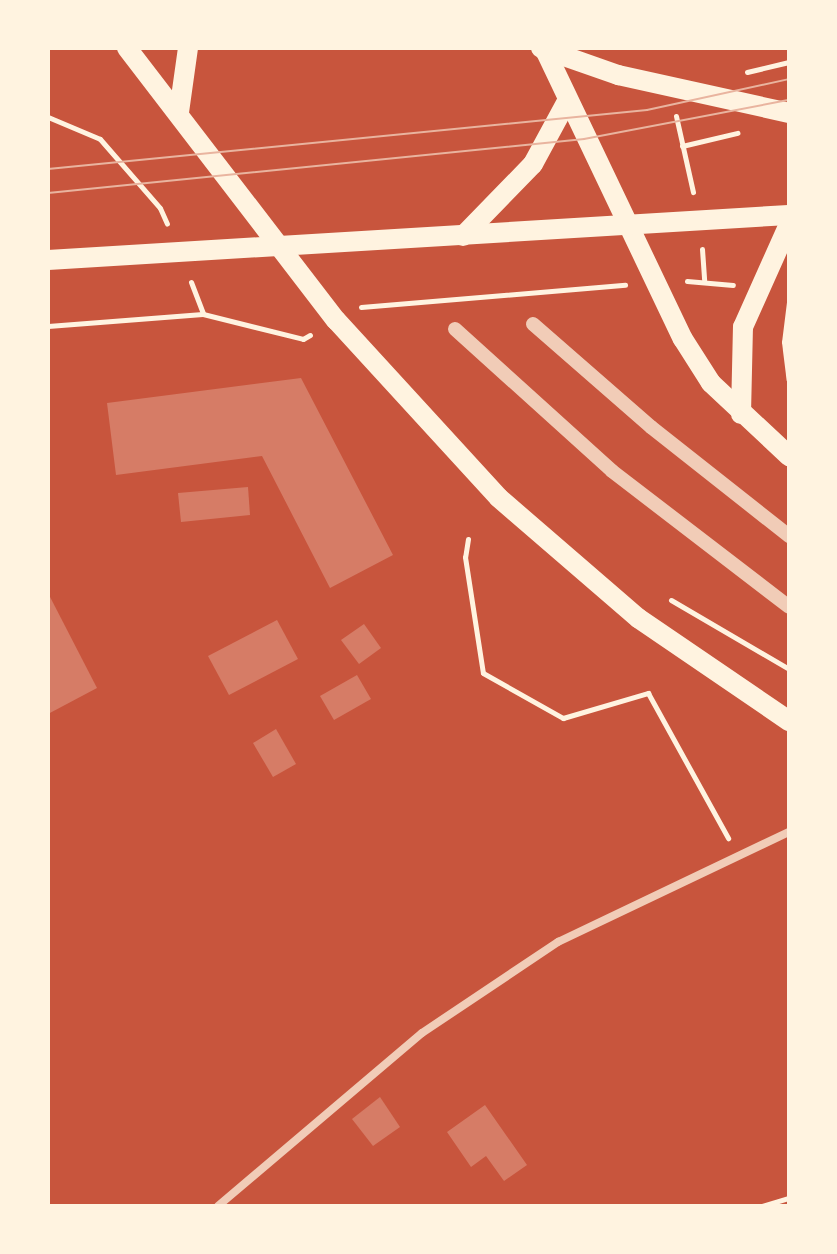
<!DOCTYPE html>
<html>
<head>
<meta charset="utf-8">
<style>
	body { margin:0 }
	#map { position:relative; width:837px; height:1254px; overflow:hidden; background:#c8553d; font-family:Arial,sans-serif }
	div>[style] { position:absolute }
	.building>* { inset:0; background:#d67c66 }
	.path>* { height:5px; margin:-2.5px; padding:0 2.5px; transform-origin:2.5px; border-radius:2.5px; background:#fff3e0 }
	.minor>* { height:8px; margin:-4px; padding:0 4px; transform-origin:4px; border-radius:4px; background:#f1ccb7 }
	.tertiary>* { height:14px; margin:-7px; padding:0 7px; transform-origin:7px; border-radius:7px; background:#f1ccb7 }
	.primary>* { height:20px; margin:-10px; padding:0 10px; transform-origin:10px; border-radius:10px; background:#fff3e0 }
	.tram>* { height:2px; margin:-1px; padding:0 1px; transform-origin:1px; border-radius:1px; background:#e9b49f }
	span { translate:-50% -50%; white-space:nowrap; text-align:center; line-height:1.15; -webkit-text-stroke:8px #fff3e0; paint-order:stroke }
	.frame { position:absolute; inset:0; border:50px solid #fff3e0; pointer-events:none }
</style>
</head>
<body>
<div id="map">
	<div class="building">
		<i style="clip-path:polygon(301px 378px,393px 555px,330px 588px,262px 456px,116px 475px,107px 403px)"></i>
		<i style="clip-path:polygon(248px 487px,250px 515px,181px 522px,178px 493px)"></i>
		<i style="clip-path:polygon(48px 593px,97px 688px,48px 714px)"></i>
		<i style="clip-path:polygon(277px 620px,298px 659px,229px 695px,208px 656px)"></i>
		<i style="clip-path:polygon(364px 624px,381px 648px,359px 664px,341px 640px)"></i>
		<i style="clip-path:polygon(357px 675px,371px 699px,334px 720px,320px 696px)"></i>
		<i style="clip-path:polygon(276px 729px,296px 764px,273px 777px,253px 743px)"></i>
		<i style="clip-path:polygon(380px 1097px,400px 1127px,373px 1146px,352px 1119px)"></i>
		<i style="clip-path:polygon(485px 1105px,527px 1165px,504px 1181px,486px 1156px,471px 1167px,447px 1132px)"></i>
	</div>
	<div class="path">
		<i style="left:747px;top:72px;width:43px;rotate:-13.4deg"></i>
		<i style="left:676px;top:116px;width:78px;rotate:77.4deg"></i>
		<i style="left:48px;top:117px;width:56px;rotate:22.9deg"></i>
		<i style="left:100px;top:139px;width:91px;rotate:49deg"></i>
		<i style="left:160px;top:208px;width:17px;rotate:66deg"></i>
		<i style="left:682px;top:146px;width:57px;rotate:-13.3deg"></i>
		<i style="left:702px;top:249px;width:31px;rotate:86deg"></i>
		<i style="left:687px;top:281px;width:46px;rotate:5deg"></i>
		<i style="left:191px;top:282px;width:34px;rotate:69deg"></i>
		<i style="left:789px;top:302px;width:40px;rotate:97.1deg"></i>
		<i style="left:784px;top:342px;width:38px;rotate:83deg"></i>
		<i style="left:361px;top:307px;width:265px;rotate:-4.8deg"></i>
		<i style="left:48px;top:326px;width:155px;rotate:-4.4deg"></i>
		<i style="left:203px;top:314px;width:103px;rotate:14deg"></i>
		<i style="left:303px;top:339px;width:8px;rotate:-30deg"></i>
		<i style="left:468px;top:539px;width:18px;rotate:99deg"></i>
		<i style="left:465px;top:557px;width:117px;rotate:81.2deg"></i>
		<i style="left:483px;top:673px;width:92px;rotate:29.4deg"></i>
		<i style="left:563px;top:718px;width:89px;rotate:-16.4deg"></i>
		<i style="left:648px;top:693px;width:166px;rotate:61.1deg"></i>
		<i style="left:671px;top:600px;width:137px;rotate:30.3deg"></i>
		<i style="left:762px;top:1206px;width:28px;rotate:-17deg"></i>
	</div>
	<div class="minor">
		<i style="left:218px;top:1206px;width:267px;rotate:-40.3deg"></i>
		<i style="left:422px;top:1033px;width:164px;rotate:-33.8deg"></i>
		<i style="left:558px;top:942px;width:256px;rotate:-25.5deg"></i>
	</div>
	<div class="tertiary">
		<i style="left:533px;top:324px;width:157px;rotate:41.1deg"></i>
		<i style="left:651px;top:427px;width:176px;rotate:38.3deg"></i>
		<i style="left:455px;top:329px;width:212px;rotate:42.1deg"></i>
		<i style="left:612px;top:471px;width:223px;rotate:37.5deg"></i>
	</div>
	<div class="primary">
		<i style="left:127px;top:48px;width:343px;rotate:52.5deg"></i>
		<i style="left:336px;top:320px;width:241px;rotate:47.5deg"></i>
		<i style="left:499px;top:498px;width:184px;rotate:40.8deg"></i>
		<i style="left:638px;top:618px;width:183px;rotate:34.3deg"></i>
		<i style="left:541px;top:48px;width:82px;rotate:19.3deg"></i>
		<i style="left:618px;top:75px;width:175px;rotate:12.5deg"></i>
		<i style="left:544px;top:48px;width:322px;rotate:64.5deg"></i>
		<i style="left:683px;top:339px;width:52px;rotate:57.5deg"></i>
		<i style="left:711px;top:383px;width:107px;rotate:43.1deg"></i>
		<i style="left:179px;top:112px;width:65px;rotate:-82deg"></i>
		<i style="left:463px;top:236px;width:100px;rotate:-45.8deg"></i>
		<i style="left:533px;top:164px;width:72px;rotate:-61.6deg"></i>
		<i style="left:48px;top:260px;width:742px;rotate:-3.48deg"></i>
		<i style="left:741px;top:414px;width:87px;rotate:-88.7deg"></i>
		<i style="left:743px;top:327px;width:113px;rotate:-65.9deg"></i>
	</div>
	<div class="tram">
		<i style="left:48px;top:169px;width:602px;rotate:-5.63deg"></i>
		<i style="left:647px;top:110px;width:145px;rotate:-12.3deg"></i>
		<i style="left:48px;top:193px;width:539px;rotate:-5.75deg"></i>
		<i style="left:584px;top:139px;width:209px;rotate:-10.8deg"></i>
	</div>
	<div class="frame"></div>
</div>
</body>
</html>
